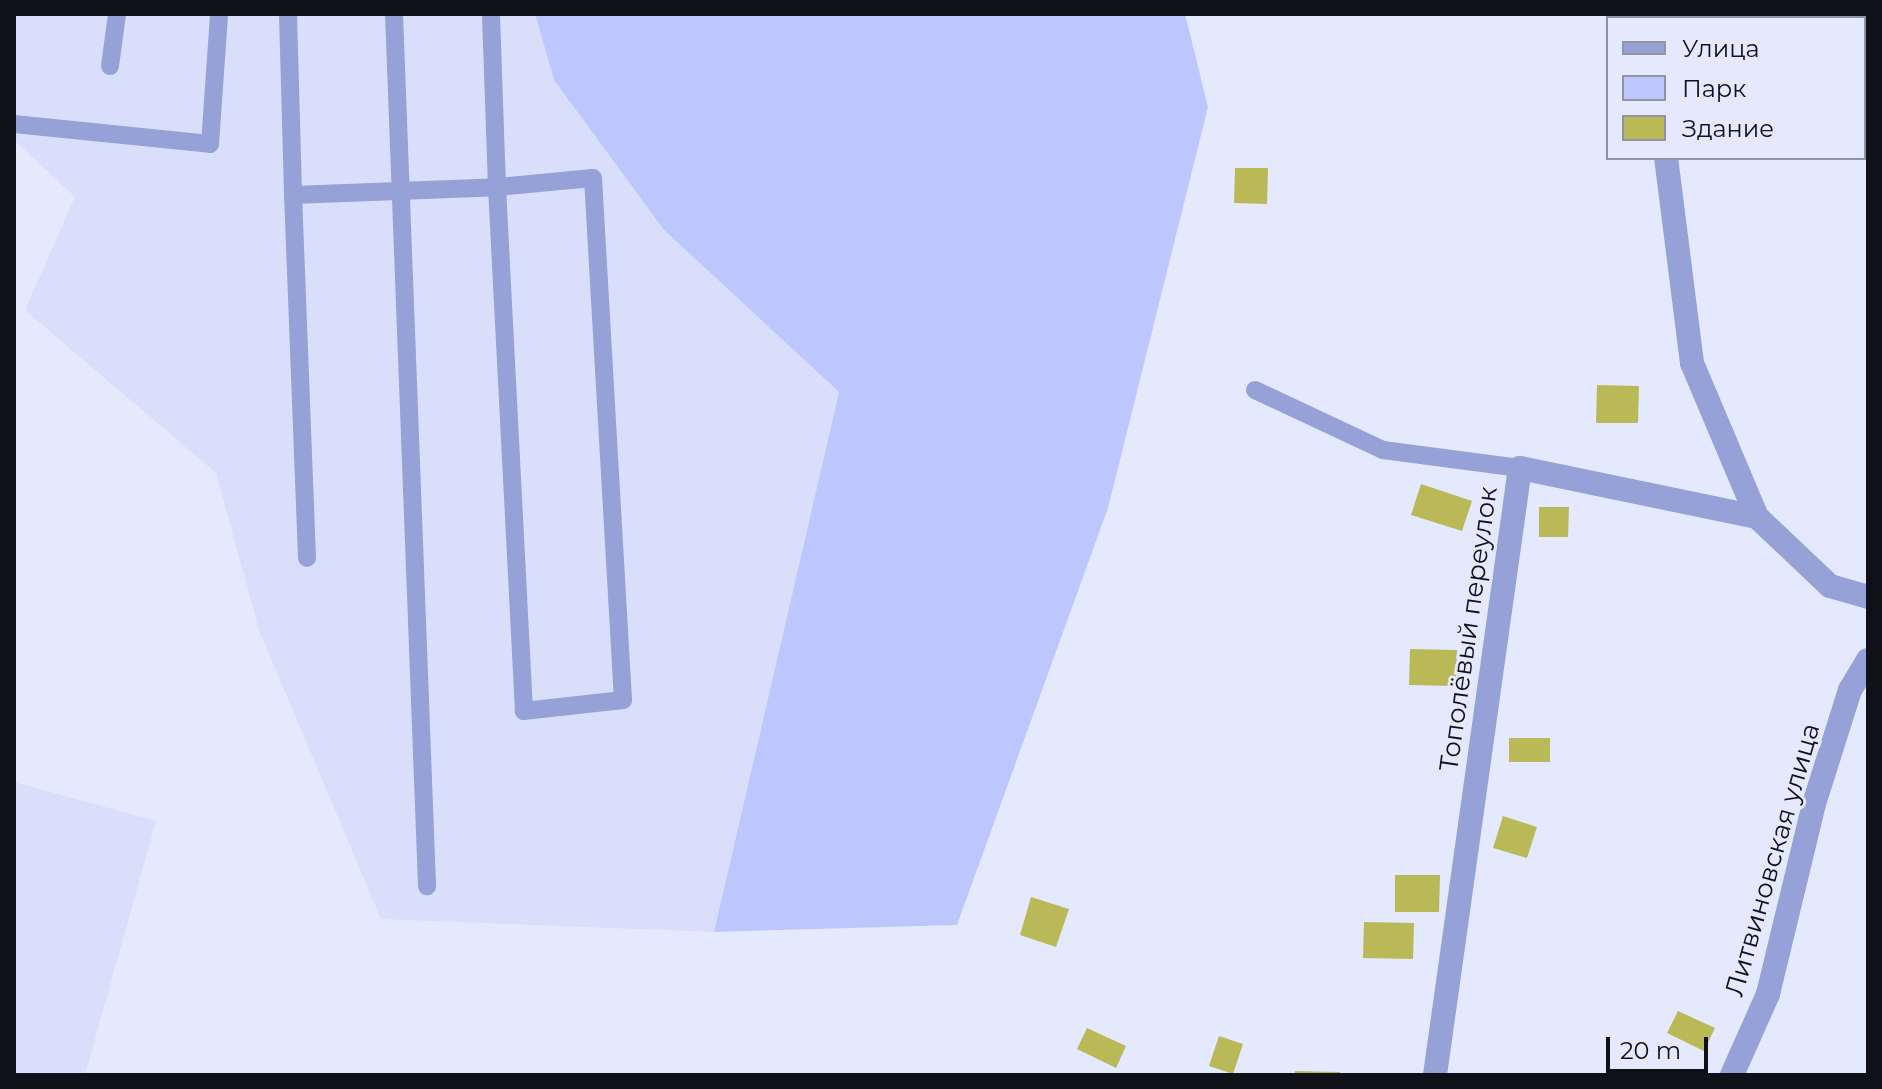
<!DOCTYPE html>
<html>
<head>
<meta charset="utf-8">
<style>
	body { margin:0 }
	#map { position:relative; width:1882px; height:1089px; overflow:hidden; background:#e5e9fe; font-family:Montserrat,sans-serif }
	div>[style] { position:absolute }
	.built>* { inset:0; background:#d9dffb }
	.green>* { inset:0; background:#bdc7fd }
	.building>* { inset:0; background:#bab957 }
	.service>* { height:18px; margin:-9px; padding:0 9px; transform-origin:9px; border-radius:9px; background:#96a1d8 }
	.minor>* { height:24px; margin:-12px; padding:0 12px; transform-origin:12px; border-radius:12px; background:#96a1d8 }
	span { translate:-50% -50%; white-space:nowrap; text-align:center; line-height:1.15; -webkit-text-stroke:6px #e5e9fe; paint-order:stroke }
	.street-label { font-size:26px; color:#101118 }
	.frame { position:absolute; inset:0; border:16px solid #101118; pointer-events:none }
	.legend { position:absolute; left:1606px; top:16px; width:260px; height:144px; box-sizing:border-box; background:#e5e9fe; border:2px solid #9093a2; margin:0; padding:10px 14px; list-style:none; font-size:24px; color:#101118 }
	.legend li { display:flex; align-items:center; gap:16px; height:40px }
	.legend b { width:40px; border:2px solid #9093a2 }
	.scale { position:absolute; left:1606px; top:1037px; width:102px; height:36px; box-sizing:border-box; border:4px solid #101118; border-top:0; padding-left:10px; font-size:24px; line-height:28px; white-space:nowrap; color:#101118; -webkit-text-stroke:6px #e5e9fe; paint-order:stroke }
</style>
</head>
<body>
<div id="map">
	<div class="built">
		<i style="clip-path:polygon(14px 14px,535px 14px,554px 80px,664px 230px,839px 392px,714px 932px,381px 919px,259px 630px,216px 473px,25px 310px,75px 197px,14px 140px)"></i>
		<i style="clip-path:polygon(14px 782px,156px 821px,85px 1075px,14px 1075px)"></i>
	</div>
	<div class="green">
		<i style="clip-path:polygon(535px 14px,1185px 14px,1208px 107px,1108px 508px,957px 925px,714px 932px,839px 392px,664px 230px,554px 80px)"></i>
	</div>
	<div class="building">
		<i style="clip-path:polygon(1235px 168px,1268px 168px,1267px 204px,1234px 203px)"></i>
		<i style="clip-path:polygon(1597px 385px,1639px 386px,1638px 423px,1596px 423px)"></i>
		<i style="clip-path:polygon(1421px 484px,1472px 501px,1462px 531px,1411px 515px)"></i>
		<i style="clip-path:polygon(1539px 507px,1569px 507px,1568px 537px,1539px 537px)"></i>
		<i style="clip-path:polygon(1410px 649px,1457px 650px,1456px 686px,1409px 685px)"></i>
		<i style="clip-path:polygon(1509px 738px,1550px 738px,1550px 762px,1509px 762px)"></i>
		<i style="clip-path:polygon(1503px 816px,1537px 827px,1527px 858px,1493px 848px)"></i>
		<i style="clip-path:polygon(1395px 875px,1440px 875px,1439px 912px,1395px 912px)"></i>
		<i style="clip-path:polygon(1031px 897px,1069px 909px,1056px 947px,1020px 935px)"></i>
		<i style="clip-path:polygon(1364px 922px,1414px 923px,1413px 959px,1363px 958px)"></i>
		<i style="clip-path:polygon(1678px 1011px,1715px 1028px,1704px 1051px,1667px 1033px)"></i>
		<i style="clip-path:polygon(1087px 1028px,1126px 1046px,1116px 1068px,1077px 1049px)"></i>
		<i style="clip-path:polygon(1219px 1036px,1243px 1044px,1233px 1074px,1209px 1066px)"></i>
		<i style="clip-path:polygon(1295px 1071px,1340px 1072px,1340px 1075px,1295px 1075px)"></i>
	</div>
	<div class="service">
		<i style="left:288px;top:14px;width:181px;rotate:88.4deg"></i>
		<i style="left:394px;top:14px;width:873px;rotate:87.83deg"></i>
		<i style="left:110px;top:66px;width:52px;rotate:-82.3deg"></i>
		<i style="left:14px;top:124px;width:197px;rotate:5.8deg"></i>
		<i style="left:210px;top:144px;width:130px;rotate:-86deg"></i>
		<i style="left:1255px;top:390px;width:141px;rotate:25.1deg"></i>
		<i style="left:1383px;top:450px;width:138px;rotate:7.5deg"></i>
		<i style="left:307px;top:558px;width:363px;rotate:-92.2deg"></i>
		<i style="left:293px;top:195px;width:204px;rotate:-2.2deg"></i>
		<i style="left:497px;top:187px;width:96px;rotate:-5.4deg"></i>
		<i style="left:593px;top:178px;width:523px;rotate:86.71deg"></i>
		<i style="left:623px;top:700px;width:100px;rotate:173.7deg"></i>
		<i style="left:524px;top:711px;width:525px;rotate:-92.95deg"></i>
		<i style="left:497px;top:187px;width:173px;rotate:-92deg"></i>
	</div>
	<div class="minor">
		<i style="left:1645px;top:14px;width:4px;rotate:76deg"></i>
		<i style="left:1757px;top:517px;width:100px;rotate:43.4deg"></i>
		<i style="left:1830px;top:586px;width:40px;rotate:16deg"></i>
		<i style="left:1435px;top:1075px;width:613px;rotate:-82.03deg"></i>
		<i style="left:1520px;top:468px;width:242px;rotate:11.7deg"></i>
		<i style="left:1757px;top:517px;width:167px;rotate:-112.9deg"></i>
		<i style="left:1692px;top:363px;width:207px;rotate:-97.2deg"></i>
		<i style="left:1732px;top:1075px;width:89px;rotate:-66deg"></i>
		<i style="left:1768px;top:994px;width:195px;rotate:-76.4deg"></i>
		<i style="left:1814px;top:804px;width:120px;rotate:-72.5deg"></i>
		<i style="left:1850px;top:690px;width:35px;rotate:-59deg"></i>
	</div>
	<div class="street-label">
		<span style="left:1469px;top:629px;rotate:-82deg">Тополёвый переулок</span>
		<span style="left:1773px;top:860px;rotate:-74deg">Литвиновская улица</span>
	</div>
	<div class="frame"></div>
	<ul class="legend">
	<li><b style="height:10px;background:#96a1d8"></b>Улица</li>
	<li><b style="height:22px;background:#bdc7fd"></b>Парк</li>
	<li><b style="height:22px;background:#bab957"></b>Здание</li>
	</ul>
	<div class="scale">20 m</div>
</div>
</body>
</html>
